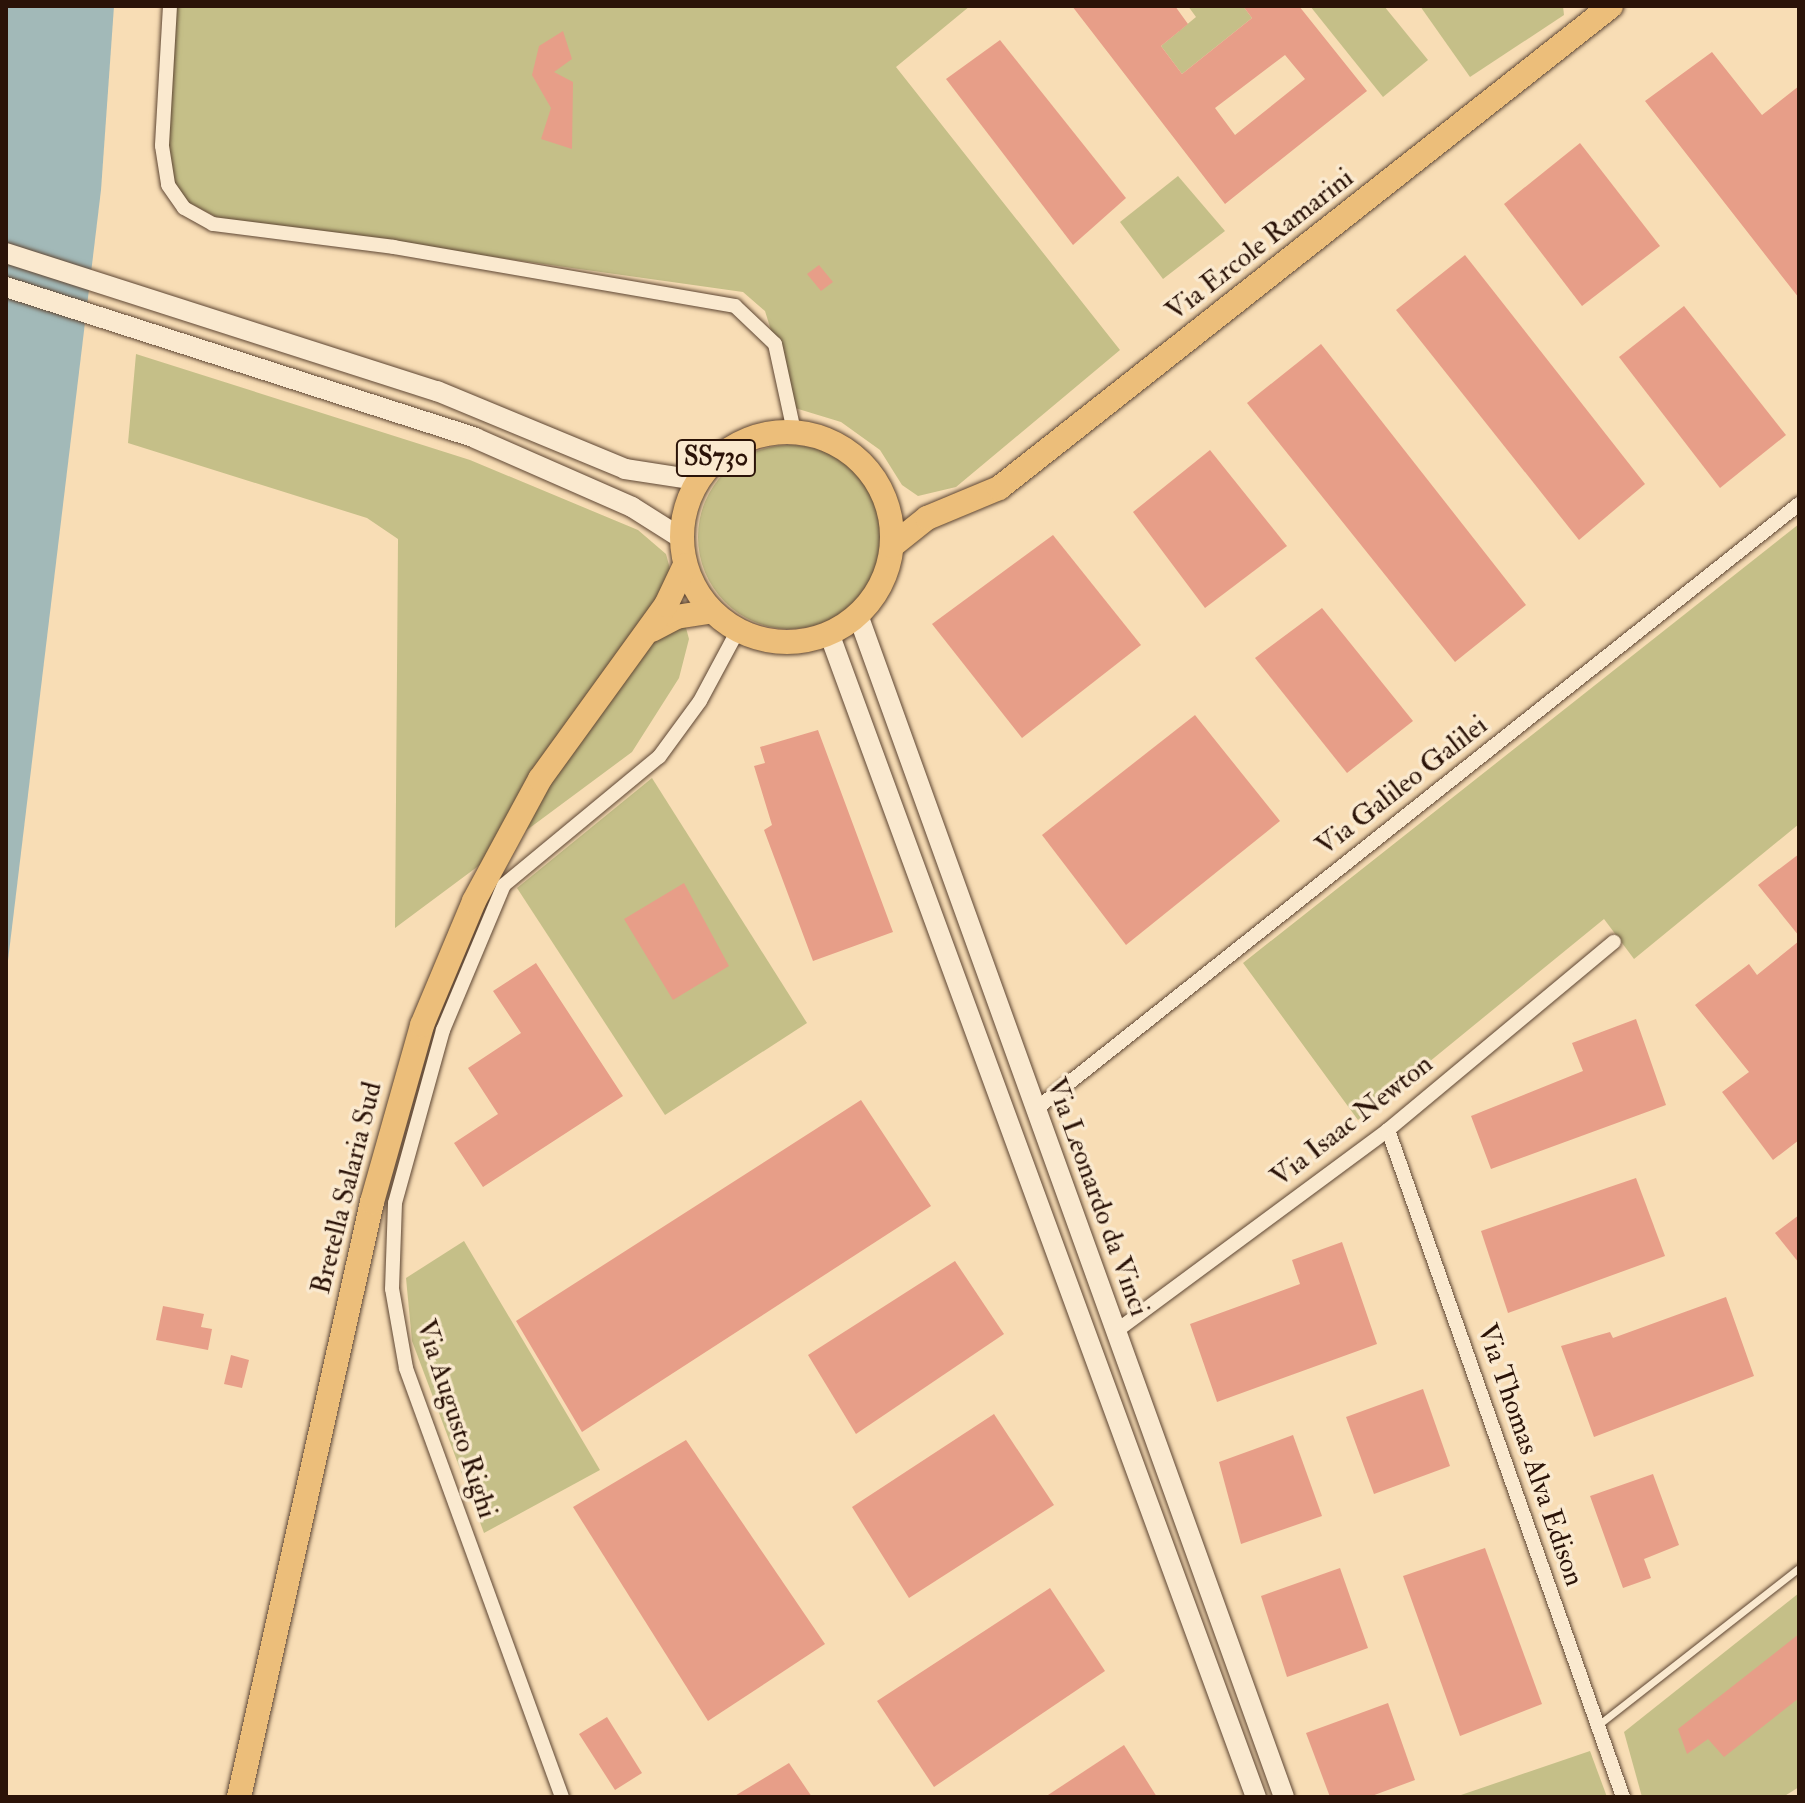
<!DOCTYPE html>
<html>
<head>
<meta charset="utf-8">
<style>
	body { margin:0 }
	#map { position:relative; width:1805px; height:1803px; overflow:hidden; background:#f8ddb5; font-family:"IM FELL Double Pica",serif }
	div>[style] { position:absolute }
	.green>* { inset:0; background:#c5bf88 }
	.round { border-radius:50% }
	.water>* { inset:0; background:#a2b9b8 }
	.building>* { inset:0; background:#e79e88 }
	.roads { filter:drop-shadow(0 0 2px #5e4633) drop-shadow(0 0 2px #5e4633) }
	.service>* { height:7px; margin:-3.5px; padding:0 3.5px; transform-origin:3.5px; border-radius:3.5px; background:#fae9cf }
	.minor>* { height:14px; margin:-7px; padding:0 7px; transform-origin:7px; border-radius:7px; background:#fae9cf }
	.secondary>* { height:20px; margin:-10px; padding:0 10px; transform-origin:10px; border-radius:10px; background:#fae9cf }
	.primary>* { height:24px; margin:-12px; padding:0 12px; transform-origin:12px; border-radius:12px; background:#ecbe7a }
	.primary>.ring { margin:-12px; padding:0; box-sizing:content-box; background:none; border:24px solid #ecbe7a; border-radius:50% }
	span { translate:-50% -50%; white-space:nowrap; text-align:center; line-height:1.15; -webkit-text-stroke:7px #fae9cf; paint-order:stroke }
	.shield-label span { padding:2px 6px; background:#fae9cf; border:2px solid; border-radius:6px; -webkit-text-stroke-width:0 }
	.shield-label { font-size:26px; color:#2b1308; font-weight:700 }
	.street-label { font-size:28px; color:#2b1308 }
	.frame { position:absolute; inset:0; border:8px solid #2b1308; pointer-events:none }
</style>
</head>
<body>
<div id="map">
	<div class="green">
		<i style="clip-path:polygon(171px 6px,970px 6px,896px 67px,1120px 350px,956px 487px,918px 496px,902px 485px,880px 450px,841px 422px,795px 408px,765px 311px,743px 292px,218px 218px,167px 191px)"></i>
		<i style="clip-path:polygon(1188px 6px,1243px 6px,1252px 18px,1182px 74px,1161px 46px,1196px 17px)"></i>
		<i style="clip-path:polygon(1310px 6px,1384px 6px,1428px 60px,1383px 97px)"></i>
		<i style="clip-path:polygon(1420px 6px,1563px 6px,1564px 15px,1470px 77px)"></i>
		<i style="clip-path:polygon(1178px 176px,1225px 231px,1163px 279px,1120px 222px)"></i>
		<i style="clip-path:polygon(136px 354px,470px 460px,638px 530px,666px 554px,689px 639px,679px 678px,632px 752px,395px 928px,398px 539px,367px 518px,128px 443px)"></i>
		<i class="round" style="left:698px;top:445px;width:184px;height:184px"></i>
		<i style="clip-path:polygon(1799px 524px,1799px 824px,1634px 959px,1604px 919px,1358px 1120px,1243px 963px)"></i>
		<i style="clip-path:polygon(652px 778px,807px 1023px,665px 1115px,517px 888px)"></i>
		<i style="clip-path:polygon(464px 1241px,600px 1470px,484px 1533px,412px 1341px,406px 1278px)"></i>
		<i style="clip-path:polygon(1799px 1593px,1799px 1787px,1783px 1797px,1642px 1797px,1624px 1732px)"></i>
		<i style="clip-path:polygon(1590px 1751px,1607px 1797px,1456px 1797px,1458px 1796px)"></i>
	</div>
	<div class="water">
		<i style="clip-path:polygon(6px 6px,114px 6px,101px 190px,6px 977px)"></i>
	</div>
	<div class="building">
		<i style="clip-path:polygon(evenodd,1072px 6px,1175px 6px,1188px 24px,1161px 46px,1182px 74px,1252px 18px,1243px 6px,1299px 6px,1367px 91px,1225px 204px,1072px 6px,1285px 55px,1305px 79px,1235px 135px,1215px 108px,1285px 55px)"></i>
		<i style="clip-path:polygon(563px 31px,572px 59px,554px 72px,573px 82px,572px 149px,541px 139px,551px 108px,532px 75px,539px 46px)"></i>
		<i style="clip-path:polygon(1000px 40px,1126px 198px,1073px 245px,946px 79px)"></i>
		<i style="clip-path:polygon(1712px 52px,1762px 115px,1799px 86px,1799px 298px,1645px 101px)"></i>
		<i style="clip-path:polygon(1580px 143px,1660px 246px,1582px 306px,1504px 204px)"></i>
		<i style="clip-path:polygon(1465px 255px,1645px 484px,1579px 540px,1396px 310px)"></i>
		<i style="clip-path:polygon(819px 265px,833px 282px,821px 291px,807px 274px)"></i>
		<i style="clip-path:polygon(1684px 306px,1786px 435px,1720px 488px,1619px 357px)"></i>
		<i style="clip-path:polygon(1321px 344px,1526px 605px,1455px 662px,1247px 403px)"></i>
		<i style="clip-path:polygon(1210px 450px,1287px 546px,1205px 608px,1133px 512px)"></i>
		<i style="clip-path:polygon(1053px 535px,1141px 645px,1022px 738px,932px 624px)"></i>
		<i style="clip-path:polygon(1322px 608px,1413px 721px,1347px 773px,1255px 658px)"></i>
		<i style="clip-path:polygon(1195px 715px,1280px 821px,1126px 945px,1042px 835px)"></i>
		<i style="clip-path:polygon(818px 730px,893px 932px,813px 961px,764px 830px,772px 825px,754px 766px,765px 763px,760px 747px)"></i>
		<i style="clip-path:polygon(1799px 854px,1799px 936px,1758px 885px)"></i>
		<i style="clip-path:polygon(684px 883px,729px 966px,673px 1000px,624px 919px)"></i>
		<i style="clip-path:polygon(1799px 941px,1799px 1140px,1773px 1160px,1722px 1092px,1749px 1072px,1695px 1005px,1749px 964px,1757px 975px)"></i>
		<i style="clip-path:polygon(536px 963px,623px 1096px,483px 1187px,454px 1143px,498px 1114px,468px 1068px,521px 1033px,493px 991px)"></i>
		<i style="clip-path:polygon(1636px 1019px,1666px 1105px,1491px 1169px,1471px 1116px,1583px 1071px,1572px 1043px)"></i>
		<i style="clip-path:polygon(861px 1100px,931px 1206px,582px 1432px,516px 1321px)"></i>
		<i style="clip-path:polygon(1636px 1178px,1665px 1256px,1508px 1313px,1481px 1231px)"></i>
		<i style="clip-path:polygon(1799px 1215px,1799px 1263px,1775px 1233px)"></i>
		<i style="clip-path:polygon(1342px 1242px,1377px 1344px,1217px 1402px,1190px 1324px,1300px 1284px,1292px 1260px)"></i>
		<i style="clip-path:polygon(955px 1261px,1004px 1334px,856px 1434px,808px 1355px)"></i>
		<i style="clip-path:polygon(1726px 1297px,1754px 1376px,1594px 1437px,1561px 1346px,1610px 1332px,1613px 1338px)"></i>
		<i style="clip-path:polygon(163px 1306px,204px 1314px,201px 1327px,212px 1329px,208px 1350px,156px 1340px)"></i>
		<i style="clip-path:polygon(231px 1355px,249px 1360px,242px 1388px,224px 1384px)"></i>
		<i style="clip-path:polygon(1423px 1389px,1450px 1466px,1374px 1494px,1346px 1417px)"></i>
		<i style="clip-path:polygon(994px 1414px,1054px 1505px,909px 1598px,852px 1507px)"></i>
		<i style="clip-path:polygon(1293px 1435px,1322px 1516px,1241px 1544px,1219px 1462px)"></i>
		<i style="clip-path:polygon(686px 1440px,825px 1644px,708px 1721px,573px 1507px)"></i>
		<i style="clip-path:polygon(1653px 1474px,1679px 1545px,1644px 1559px,1651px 1578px,1623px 1588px,1590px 1496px)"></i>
		<i style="clip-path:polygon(1485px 1548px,1542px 1704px,1460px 1736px,1403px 1576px)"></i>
		<i style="clip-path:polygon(1340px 1568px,1368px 1648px,1287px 1677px,1261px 1596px)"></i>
		<i style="clip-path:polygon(1050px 1588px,1105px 1671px,934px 1787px,877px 1701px)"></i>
		<i style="clip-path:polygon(1799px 1634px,1799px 1698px,1724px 1757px,1708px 1739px,1687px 1754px,1678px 1729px)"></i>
		<i style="clip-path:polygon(1388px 1703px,1415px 1780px,1369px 1797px,1330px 1797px,1306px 1733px)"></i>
		<i style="clip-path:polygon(607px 1717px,642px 1773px,615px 1790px,579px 1734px)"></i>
		<i style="clip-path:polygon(1124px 1745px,1157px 1797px,1045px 1797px)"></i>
		<i style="clip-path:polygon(789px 1763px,812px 1797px,733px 1797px)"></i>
	</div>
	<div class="roads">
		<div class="service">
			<i style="left:1598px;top:1725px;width:255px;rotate:-38deg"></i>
		</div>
		<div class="minor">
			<i style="left:170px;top:6px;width:140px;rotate:93.3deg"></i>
			<i style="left:162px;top:146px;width:39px;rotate:81deg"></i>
			<i style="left:168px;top:185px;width:28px;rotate:55deg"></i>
			<i style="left:184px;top:208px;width:33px;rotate:29deg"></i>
			<i style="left:213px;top:224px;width:182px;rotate:7.2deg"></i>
			<i style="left:394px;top:247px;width:346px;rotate:9.8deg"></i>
			<i style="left:735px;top:306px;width:55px;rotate:43.5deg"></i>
			<i style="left:775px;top:344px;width:89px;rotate:77.7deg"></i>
			<i style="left:1036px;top:1109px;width:974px;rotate:-38.41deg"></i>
			<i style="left:1388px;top:1130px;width:707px;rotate:70.59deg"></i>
			<i style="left:1115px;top:1332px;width:340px;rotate:-36.5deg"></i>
			<i style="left:1388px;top:1130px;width:294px;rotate:-39.8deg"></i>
			<i style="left:562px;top:1797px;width:456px;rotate:-110deg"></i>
			<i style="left:406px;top:1368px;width:80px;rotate:-100deg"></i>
			<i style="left:392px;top:1289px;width:86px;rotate:-88deg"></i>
			<i style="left:395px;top:1203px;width:180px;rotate:-74.5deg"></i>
			<i style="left:443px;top:1030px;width:157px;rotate:-67.2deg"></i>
			<i style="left:504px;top:885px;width:201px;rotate:-39.6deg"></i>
			<i style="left:659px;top:757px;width:69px;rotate:-53.8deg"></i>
			<i style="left:700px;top:701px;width:81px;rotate:-61.8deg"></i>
		</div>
		<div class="secondary">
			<i style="left:6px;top:253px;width:453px;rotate:17.8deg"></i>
			<i style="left:437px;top:391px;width:204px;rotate:22.5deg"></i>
			<i style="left:625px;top:469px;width:73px;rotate:8.7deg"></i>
			<i style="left:6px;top:287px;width:493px;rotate:17.8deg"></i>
			<i style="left:475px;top:438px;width:171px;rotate:23.7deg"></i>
			<i style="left:632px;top:507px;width:58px;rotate:32.3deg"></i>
			<i style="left:858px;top:615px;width:1256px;rotate:70.18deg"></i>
			<i style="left:829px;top:633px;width:1240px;rotate:69.86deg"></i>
		</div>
		<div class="primary">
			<i class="ring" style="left:682px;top:432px;width:186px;height:186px"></i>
			<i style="left:892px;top:546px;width:45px;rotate:-38.7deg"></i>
			<i style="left:927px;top:518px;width:78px;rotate:-22.6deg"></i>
			<i style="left:999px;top:488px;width:779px;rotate:-38.22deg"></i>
			<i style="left:652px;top:630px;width:27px;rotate:-28deg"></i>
			<i style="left:676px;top:617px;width:36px;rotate:-9deg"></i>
			<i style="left:239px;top:1797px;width:610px;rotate:-77.4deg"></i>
			<i style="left:372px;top:1202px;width:184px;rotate:-74.2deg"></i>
			<i style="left:422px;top:1025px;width:134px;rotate:-67.2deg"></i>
			<i style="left:474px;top:901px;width:139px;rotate:-61.6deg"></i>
			<i style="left:540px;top:779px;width:215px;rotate:-54.1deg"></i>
			<i style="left:666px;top:605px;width:44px;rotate:-64.6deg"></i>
		</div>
	</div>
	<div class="shield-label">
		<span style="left:716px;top:458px">SS730</span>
	</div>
	<div class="street-label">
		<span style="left:1260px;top:245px;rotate:-38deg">Via Ercole Ramarini</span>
		<span style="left:1402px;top:786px;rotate:-38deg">Via Galileo Galilei</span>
		<span style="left:1352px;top:1121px;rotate:-38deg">Via Isaac Newton</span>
		<span style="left:347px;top:1188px;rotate:-76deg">Bretella Salaria Sud</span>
		<span style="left:1097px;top:1197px;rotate:70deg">Via Leonardo da Vinci</span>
		<span style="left:456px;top:1419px;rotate:72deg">Via Augusto Righi</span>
		<span style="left:1530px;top:1455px;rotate:71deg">Via Thomas Alva Edison</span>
	</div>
	<div class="frame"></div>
</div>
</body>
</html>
